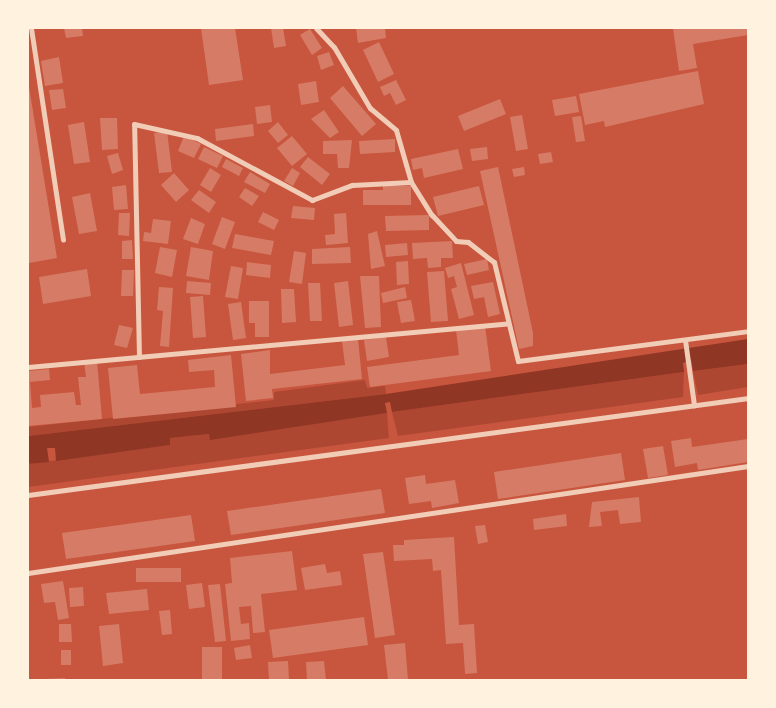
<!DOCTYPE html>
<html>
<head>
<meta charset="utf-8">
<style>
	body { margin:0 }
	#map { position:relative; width:776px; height:708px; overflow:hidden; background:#c8553d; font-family:Arial,sans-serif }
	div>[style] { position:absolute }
	.green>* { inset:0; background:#ae4732 }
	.water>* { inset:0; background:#8f3625 }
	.building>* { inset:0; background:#d67c66 }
	.minor>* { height:5px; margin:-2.5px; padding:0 2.5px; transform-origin:2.5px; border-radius:2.5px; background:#f1ccb7 }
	span { translate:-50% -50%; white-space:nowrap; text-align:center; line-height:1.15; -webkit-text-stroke:4.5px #fff3e0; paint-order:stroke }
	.frame { position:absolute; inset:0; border:29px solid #fff3e0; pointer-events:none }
</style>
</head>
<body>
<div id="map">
	<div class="green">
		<i style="clip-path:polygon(748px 364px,748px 387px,698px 395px,693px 371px)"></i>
		<i style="clip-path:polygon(684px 372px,683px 397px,398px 436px,392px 412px)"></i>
		<i style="clip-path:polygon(365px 380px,367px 388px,385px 386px,386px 394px,28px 436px,28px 427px,274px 400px,274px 392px)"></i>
		<i style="clip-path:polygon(387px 413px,389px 438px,28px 487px,28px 464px,170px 445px,169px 438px,209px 434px,211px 439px)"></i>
	</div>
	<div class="water">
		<i style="clip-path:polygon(748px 339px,748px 364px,693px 371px,691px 359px,683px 363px,684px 372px,392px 412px,390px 402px,385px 403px,387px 413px,210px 440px,209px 434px,170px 438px,170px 445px,56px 461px,55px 448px,47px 448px,49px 462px,28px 464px,28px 436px,386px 394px)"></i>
	</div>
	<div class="building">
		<i style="clip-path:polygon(64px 28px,82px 28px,83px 36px,66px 38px)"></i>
		<i style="clip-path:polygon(201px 28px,235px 28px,243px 80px,209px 85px)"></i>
		<i style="clip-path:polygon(271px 28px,283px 28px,286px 46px,274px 48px)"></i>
		<i style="clip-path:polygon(356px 28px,385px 28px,386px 38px,358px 43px)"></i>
		<i style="clip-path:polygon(673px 28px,748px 28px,748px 35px,693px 44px,697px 68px,679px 71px)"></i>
		<i style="clip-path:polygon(310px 29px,322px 48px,312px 55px,300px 35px)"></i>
		<i style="clip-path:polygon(379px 42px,394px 74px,378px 82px,363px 50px)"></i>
		<i style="clip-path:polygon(329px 52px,334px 65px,321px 70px,317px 56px)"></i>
		<i style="clip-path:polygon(59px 57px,63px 83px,45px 86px,41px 61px)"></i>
		<i style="clip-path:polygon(698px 71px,704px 104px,605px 127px,604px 121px,585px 125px,579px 94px)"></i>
		<i style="clip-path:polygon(396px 80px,406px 100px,396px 105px,390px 93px,384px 96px,380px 87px)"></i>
		<i style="clip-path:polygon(316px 81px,319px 102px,301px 105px,298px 84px)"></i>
		<i style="clip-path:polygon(343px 86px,376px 124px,362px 136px,330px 98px)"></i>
		<i style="clip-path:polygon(29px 87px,57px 258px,29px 263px,28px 254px)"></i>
		<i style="clip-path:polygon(63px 89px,66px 108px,52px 110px,49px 90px)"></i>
		<i style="clip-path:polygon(576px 96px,579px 112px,555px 116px,552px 100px)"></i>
		<i style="clip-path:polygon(500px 99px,506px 114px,464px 131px,458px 116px)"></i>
		<i style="clip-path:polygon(270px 105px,272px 122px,257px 124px,255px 107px)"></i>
		<i style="clip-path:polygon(324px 110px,339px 132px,330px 138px,311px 119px)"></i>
		<i style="clip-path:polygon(522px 115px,528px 149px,516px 151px,510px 117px)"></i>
		<i style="clip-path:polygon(581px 116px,585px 141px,576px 142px,572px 117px)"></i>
		<i style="clip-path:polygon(100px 118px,117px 118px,118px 149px,102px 150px)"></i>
		<i style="clip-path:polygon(84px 122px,90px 162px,74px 164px,68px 125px)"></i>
		<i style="clip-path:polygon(278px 122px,288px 135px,278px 143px,268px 131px)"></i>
		<i style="clip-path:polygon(253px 124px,254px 136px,216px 141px,215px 129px)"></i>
		<i style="clip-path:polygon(167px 131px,172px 172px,159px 173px,154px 133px)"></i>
		<i style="clip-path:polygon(184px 136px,201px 144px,194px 158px,178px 151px)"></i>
		<i style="clip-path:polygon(292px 136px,307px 154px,292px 166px,277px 148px)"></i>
		<i style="clip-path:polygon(395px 139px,395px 152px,360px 154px,359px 141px)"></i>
		<i style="clip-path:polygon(352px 140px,349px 168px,338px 168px,337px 154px,323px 154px,323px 141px)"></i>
		<i style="clip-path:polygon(204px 147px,223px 156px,217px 168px,198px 159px)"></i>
		<i style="clip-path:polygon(487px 147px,488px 159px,472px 161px,470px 149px)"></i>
		<i style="clip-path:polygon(458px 149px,463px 169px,424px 178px,422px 168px,413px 170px,411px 159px)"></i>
		<i style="clip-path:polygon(551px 152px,553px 162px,540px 164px,538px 154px)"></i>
		<i style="clip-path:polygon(118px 153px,123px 170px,112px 174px,107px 156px)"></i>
		<i style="clip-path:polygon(308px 157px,330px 174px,322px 185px,300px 167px)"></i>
		<i style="clip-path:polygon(226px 159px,243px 168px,239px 176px,222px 167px)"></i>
		<i style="clip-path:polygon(498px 167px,533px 333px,533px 346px,519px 349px,480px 171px)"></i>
		<i style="clip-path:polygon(524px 167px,525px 175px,514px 177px,512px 169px)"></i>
		<i style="clip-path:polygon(210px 168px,221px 175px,211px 192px,200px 185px)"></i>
		<i style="clip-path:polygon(292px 168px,300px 173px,293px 186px,284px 181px)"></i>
		<i style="clip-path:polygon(250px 172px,270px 184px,265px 193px,244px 182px)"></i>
		<i style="clip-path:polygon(174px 173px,189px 190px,176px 202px,161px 185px)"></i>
		<i style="clip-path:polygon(126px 185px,128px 209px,114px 210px,112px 187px)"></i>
		<i style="clip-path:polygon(383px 186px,411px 186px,411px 205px,363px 205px,363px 190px,383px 190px)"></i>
		<i style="clip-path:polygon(479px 186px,484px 205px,438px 216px,433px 197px)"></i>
		<i style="clip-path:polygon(245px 188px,259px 196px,252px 206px,239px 197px)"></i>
		<i style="clip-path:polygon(199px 190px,216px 202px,209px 213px,191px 200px)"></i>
		<i style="clip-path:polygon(90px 193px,97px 231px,79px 234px,72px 197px)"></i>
		<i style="clip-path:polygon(293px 206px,315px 208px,314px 220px,291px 218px)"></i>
		<i style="clip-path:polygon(263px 212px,279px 220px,274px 230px,258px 222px)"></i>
		<i style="clip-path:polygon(119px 213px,130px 213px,129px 236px,118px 235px)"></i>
		<i style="clip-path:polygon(346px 213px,348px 243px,326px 245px,325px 235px,335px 234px,334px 214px)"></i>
		<i style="clip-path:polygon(429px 215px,429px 230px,386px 231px,385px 216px)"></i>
		<i style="clip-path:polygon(222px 217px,235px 222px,225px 249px,212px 244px)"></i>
		<i style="clip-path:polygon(191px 218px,205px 224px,198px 244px,183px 239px)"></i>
		<i style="clip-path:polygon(153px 219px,171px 221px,168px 244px,143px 241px,144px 232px,151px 233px)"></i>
		<i style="clip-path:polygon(377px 231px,385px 266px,371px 269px,368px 234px)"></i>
		<i style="clip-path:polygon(235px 234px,274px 241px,271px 255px,232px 248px)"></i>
		<i style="clip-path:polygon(132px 240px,133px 259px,122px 259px,122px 241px)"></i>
		<i style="clip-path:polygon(452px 241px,453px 258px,441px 258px,441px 267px,428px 268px,427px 258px,413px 259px,412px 243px)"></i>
		<i style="clip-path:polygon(407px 243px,408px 255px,386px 257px,385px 245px)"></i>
		<i style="clip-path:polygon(160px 247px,177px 250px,172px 277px,155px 273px)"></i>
		<i style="clip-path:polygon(191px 247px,213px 251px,209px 280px,186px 276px)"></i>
		<i style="clip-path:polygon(350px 247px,351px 263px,312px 264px,312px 249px)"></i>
		<i style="clip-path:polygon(294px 251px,306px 253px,302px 284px,289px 282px)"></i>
		<i style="clip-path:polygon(487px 259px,489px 270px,467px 275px,464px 264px)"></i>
		<i style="clip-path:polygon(408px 261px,409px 284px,397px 285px,396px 262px)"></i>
		<i style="clip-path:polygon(247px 262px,271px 265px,270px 278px,246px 275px)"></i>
		<i style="clip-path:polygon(461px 263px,474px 315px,459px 319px,451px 289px,457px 287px,454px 276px,448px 278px,445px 268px)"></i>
		<i style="clip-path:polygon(231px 266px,243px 268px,238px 299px,225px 297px)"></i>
		<i style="clip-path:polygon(87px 269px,91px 296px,43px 304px,39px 277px)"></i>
		<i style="clip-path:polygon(122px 270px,134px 270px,133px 296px,121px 296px)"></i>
		<i style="clip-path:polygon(444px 271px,448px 321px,431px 322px,427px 272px)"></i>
		<i style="clip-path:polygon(360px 276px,379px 276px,381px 327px,365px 328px)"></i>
		<i style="clip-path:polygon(187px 281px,211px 283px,210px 295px,186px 293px)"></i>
		<i style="clip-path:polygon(348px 281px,353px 325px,339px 327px,334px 283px)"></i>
		<i style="clip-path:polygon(493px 282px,500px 314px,488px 317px,484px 297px,474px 299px,471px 286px)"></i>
		<i style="clip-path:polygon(308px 283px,320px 283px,322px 321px,310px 321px)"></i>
		<i style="clip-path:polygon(159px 287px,173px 288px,169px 347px,160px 346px,163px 311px,157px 310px)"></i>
		<i style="clip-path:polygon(405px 287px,407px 298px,383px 303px,381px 293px)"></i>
		<i style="clip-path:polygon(281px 289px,294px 289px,296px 322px,282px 323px)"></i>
		<i style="clip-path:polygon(203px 296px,206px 337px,193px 338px,190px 297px)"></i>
		<i style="clip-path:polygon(411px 300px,415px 321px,401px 323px,397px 302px)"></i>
		<i style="clip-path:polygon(249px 301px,269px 301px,269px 337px,255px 337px,255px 323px,249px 323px)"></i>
		<i style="clip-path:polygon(241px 302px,246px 338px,233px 340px,228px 304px)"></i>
		<i style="clip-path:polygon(119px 325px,133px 328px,127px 348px,114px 345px)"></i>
		<i style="clip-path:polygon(485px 326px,491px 371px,370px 387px,367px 367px,459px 355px,456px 330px)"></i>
		<i style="clip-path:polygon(386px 337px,389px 357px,367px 361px,364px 340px)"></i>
		<i style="clip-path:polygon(358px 339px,362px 379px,272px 389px,273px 398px,246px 401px,241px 354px,270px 350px,270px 374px,345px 365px,342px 341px)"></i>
		<i style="clip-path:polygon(231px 355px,236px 407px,113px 419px,108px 368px,137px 365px,140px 394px,215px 387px,214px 370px,189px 372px,188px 360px)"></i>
		<i style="clip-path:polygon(97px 361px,102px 419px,28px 426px,28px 371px,49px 369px,50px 380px,30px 382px,32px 408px,41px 407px,40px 395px,74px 392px,76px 405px,81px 405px,78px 377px,86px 377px,84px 362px)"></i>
		<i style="clip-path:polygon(691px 438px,692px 447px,748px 439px,748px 462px,698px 470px,697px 463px,675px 467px,671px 441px)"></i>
		<i style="clip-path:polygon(663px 446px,668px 475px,648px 478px,643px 449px)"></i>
		<i style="clip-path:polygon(621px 453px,625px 480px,498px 499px,494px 472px)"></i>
		<i style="clip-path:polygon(425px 475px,426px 484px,455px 480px,459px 503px,432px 508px,431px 501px,409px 504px,405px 478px)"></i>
		<i style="clip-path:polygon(381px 489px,385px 513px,231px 535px,227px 511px)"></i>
		<i style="clip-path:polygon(639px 497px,641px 522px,620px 524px,618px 510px,600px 512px,602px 526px,589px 527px,592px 502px)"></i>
		<i style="clip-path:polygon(566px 514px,567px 526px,534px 530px,533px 519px)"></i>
		<i style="clip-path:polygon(191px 515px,195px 541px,66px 559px,62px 533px)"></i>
		<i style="clip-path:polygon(485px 525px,488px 542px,478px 544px,475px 526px)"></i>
		<i style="clip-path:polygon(454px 537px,459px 625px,474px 624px,477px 673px,465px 674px,463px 643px,446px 644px,441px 570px,433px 571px,432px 559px,394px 561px,393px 545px,404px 545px,404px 540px)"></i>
		<i style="clip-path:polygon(292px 551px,297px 590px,261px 594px,265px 632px,253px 633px,251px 606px,239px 607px,241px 624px,249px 623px,250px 639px,231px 641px,225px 584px,232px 583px,230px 558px)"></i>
		<i style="clip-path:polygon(383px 552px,395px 635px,375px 638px,363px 554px)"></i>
		<i style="clip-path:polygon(325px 564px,327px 573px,340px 571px,342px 585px,305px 590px,301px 568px)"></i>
		<i style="clip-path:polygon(136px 568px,181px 568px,181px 582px,136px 582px)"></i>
		<i style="clip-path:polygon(63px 581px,69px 618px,58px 620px,55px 602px,44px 603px,41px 584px)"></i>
		<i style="clip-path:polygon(202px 583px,205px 607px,189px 609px,186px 585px)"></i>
		<i style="clip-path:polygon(220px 584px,226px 641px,215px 642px,208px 585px)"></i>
		<i style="clip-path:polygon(83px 587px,84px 606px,70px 607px,69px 588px)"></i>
		<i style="clip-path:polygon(147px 589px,149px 610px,109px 614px,106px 593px)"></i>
		<i style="clip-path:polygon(170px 610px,172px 634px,162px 635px,159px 611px)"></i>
		<i style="clip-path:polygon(364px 617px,368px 645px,273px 658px,269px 630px)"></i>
		<i style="clip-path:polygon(59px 624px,71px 624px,72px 642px,59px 642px)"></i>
		<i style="clip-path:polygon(119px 624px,123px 663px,103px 666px,99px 626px)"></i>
		<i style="clip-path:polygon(405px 643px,408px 680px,388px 680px,384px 645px)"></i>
		<i style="clip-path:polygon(250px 645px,252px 658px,236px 660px,234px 648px)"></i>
		<i style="clip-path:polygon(202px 647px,222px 647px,222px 680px,202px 680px)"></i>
		<i style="clip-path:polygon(61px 650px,71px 650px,71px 665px,61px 665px)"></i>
		<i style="clip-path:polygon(288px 661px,289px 680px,269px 680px,268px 662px)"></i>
		<i style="clip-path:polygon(324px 661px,326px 680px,307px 680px,306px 662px)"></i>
		<i style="clip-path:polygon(65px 678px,65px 680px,45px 680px,45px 679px)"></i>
	</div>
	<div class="minor">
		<i style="left:31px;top:28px;width:214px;rotate:81.4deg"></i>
		<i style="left:316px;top:28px;width:26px;rotate:47deg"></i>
		<i style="left:334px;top:47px;width:71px;rotate:59.5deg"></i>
		<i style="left:370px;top:108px;width:34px;rotate:40deg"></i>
		<i style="left:396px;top:130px;width:54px;rotate:73.9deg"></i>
		<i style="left:411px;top:182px;width:39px;rotate:58deg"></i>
		<i style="left:432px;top:215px;width:35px;rotate:47deg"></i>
		<i style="left:456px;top:241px;width:12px;rotate:5deg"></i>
		<i style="left:468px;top:242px;width:33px;rotate:38deg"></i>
		<i style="left:494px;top:262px;width:102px;rotate:76.4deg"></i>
		<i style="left:518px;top:361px;width:232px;rotate:-7.4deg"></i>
		<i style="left:685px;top:340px;width:66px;rotate:82.1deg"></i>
		<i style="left:139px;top:357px;width:233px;rotate:-91.2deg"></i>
		<i style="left:134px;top:124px;width:65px;rotate:12.5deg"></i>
		<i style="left:197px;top:138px;width:131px;rotate:28.3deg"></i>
		<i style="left:312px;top:200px;width:43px;rotate:-20.6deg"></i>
		<i style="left:352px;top:185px;width:59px;rotate:-2.9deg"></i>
		<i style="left:28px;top:367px;width:481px;rotate:-5.2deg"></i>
		<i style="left:28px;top:495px;width:727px;rotate:-7.67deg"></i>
		<i style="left:28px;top:573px;width:728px;rotate:-8.45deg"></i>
	</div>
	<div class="frame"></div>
</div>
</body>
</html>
